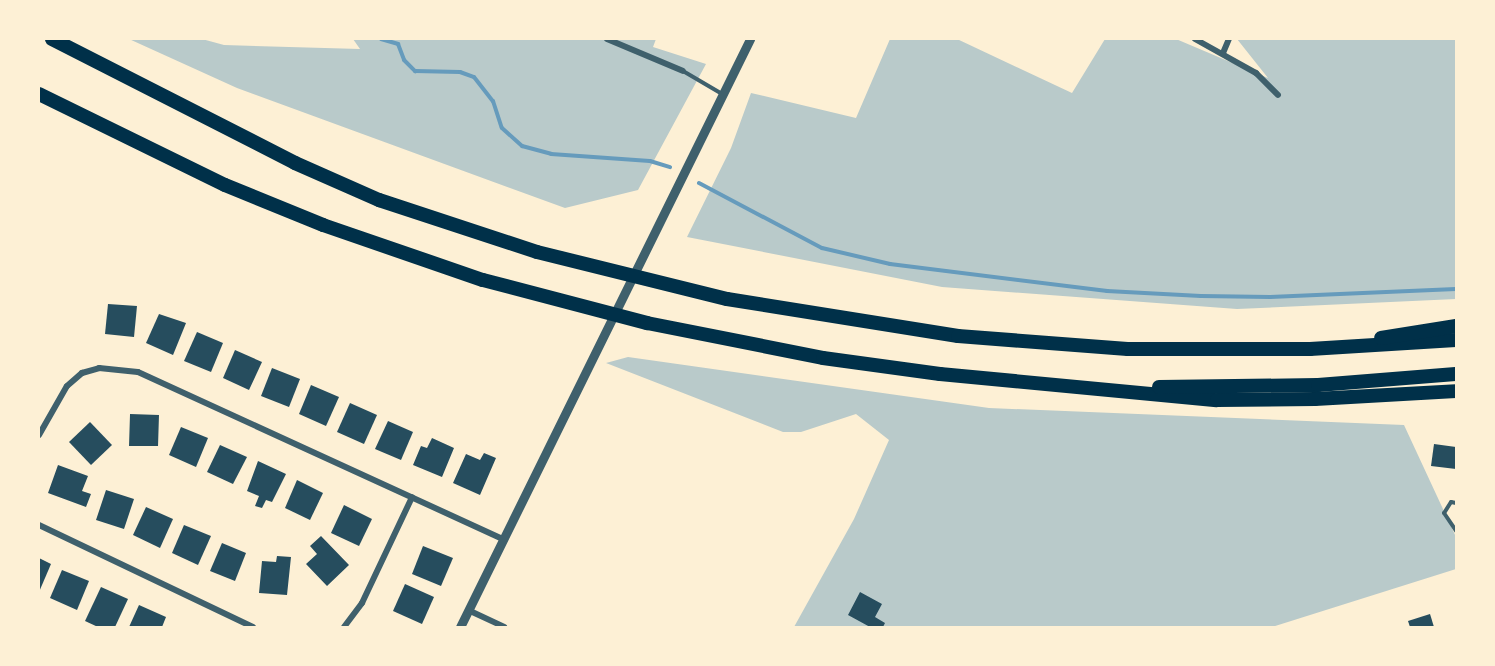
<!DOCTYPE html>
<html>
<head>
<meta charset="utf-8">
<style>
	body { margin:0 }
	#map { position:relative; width:1495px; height:666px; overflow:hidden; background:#fdf0d5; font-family:Arial,sans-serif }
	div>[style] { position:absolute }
	.green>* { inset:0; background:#b9caca }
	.stream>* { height:4px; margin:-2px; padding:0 2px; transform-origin:2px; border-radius:2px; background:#669bbc }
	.building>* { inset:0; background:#264d5e }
	.service>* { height:4px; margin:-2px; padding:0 2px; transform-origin:2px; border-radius:2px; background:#3f606c }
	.minor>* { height:6px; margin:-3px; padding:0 3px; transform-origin:3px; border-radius:3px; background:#3f606c }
	.tertiary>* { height:9px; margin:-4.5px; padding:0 4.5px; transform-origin:4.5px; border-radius:4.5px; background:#3f606c }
	.motorway>* { height:14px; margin:-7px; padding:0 7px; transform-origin:7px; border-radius:7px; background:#003049 }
	span { translate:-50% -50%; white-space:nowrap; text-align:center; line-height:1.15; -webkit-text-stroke:4.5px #fdf0d5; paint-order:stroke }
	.frame { position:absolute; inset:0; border:40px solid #fdf0d5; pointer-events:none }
</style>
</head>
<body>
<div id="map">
	<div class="green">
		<i style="clip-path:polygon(129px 39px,202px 39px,224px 45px,360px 49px,353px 39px,656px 39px,653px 47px,706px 64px,638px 190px,565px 208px,237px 88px)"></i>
		<i style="clip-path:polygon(890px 39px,957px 39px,1072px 93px,1105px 39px,1176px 39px,1268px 78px,1237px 39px,1456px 39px,1456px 299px,1237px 309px,942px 287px,687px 237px,731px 148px,751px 93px,856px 118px)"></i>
		<i style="clip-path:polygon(628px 357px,989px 408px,1404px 425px,1456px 537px,1456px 569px,1272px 627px,794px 627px,854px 519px,889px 440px,856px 414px,801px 432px,783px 432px,606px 363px)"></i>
	</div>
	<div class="stream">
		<i style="left:381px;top:39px;width:18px;rotate:16deg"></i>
		<i style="left:398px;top:44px;width:17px;rotate:69deg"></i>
		<i style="left:404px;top:60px;width:16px;rotate:45deg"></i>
		<i style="left:415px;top:71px;width:45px;rotate:1.3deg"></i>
		<i style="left:460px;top:72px;width:15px;rotate:20deg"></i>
		<i style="left:474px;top:77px;width:31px;rotate:52deg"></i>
		<i style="left:493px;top:101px;width:28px;rotate:72deg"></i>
		<i style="left:502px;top:128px;width:27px;rotate:42deg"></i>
		<i style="left:522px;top:146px;width:30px;rotate:15deg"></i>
		<i style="left:551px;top:154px;width:99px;rotate:4deg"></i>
		<i style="left:650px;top:161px;width:21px;rotate:17deg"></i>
		<i style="left:699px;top:183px;width:139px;rotate:27.9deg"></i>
		<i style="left:822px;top:248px;width:70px;rotate:13.2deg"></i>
		<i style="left:890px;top:264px;width:219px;rotate:7.1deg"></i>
		<i style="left:1107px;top:291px;width:94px;rotate:3deg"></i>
		<i style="left:1201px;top:296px;width:69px;rotate:0.8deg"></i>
		<i style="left:1270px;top:297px;width:186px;rotate:-2.5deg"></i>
	</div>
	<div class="building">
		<i style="clip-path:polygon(108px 304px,137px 306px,134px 337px,105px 334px)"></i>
		<i style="clip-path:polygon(159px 314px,186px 323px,173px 355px,146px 343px)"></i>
		<i style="clip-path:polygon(197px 332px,223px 343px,211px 372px,184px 361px)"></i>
		<i style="clip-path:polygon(235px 350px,262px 362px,249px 390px,223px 378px)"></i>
		<i style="clip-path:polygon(272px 368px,300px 379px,289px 407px,261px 396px)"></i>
		<i style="clip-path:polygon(311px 385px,339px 397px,326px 426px,299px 414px)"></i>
		<i style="clip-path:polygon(350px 403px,377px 415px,364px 444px,337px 432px)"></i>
		<i style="clip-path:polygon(130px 414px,159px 415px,158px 446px,129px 446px)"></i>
		<i style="clip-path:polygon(388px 421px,413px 432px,401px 460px,375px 449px)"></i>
		<i style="clip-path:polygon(90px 422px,112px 445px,91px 465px,69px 442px)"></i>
		<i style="clip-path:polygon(181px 427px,208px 438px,196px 467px,169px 455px)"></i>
		<i style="clip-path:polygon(432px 438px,454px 448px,442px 477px,413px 465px,421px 446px,427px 448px)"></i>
		<i style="clip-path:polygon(1434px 444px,1456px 447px,1456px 469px,1431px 466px)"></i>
		<i style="clip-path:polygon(220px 445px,247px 457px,233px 484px,207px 472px)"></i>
		<i style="clip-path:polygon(484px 453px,496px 458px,480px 495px,453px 483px,466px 454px,480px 460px)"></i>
		<i style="clip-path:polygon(258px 461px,286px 474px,272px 502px,266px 500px,262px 508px,255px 506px,259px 496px,247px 491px)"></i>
		<i style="clip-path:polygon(58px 465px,88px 476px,82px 491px,91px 494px,86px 507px,48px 493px)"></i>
		<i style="clip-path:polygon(297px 480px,323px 493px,310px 520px,285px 508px)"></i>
		<i style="clip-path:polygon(106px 490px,134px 499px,124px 529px,96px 520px)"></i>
		<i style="clip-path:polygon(344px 505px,372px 519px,359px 546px,331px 533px)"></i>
		<i style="clip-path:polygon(146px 507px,173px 519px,160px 548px,133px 535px)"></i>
		<i style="clip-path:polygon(184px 525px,211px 536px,198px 565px,172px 553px)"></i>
		<i style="clip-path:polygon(321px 536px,349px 565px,327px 586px,306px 564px,317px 554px,310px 546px)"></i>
		<i style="clip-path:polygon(222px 543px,246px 553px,235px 581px,210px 571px)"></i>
		<i style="clip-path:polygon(423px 546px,453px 558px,441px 586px,412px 574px)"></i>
		<i style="clip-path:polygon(277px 556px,291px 557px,287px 595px,259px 593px,262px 561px,276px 562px)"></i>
		<i style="clip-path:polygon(39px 558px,51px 564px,39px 592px)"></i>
		<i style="clip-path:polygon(62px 570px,89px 581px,77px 610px,50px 598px)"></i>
		<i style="clip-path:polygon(405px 584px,434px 597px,422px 624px,393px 611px)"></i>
		<i style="clip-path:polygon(101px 587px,128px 599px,115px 627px,98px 627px,85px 621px)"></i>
		<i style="clip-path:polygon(860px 592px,882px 604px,875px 617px,885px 623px,883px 627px,870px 627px,848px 615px)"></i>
		<i style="clip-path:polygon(139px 605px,166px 617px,162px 627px,129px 627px)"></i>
		<i style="clip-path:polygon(1430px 614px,1434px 627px,1410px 627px,1408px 621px)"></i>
	</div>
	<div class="service">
		<i style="left:683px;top:71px;width:45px;rotate:30.5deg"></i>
		<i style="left:1456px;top:503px;width:5px;rotate:-169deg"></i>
		<i style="left:1451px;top:502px;width:13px;rotate:122deg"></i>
		<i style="left:1444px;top:513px;width:22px;rotate:56deg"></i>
	</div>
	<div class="minor">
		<i style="left:607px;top:39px;width:82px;rotate:22.8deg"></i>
		<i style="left:1195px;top:39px;width:70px;rotate:29.1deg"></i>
		<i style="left:1256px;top:73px;width:31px;rotate:45deg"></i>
		<i style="left:1223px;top:53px;width:15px;rotate:-67deg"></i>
		<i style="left:39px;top:435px;width:56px;rotate:-60.3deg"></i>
		<i style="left:67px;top:386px;width:20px;rotate:-41deg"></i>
		<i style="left:82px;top:373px;width:18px;rotate:-16deg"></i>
		<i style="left:99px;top:368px;width:39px;rotate:6deg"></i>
		<i style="left:138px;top:372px;width:401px;rotate:24.6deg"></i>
		<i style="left:39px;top:525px;width:237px;rotate:25.5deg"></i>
		<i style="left:468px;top:610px;width:40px;rotate:25deg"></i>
		<i style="left:344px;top:627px;width:30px;rotate:-53deg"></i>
		<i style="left:362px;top:603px;width:117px;rotate:-64.7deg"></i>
	</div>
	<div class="tertiary">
		<i style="left:460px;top:627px;width:656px;rotate:-63.75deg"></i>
	</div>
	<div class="motorway">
		<i style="left:52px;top:39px;width:273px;rotate:27deg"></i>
		<i style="left:295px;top:163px;width:92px;rotate:23.8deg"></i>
		<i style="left:379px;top:200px;width:166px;rotate:18.2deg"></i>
		<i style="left:537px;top:252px;width:196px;rotate:13.9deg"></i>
		<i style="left:727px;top:299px;width:234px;rotate:9.1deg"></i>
		<i style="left:958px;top:336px;width:170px;rotate:4.4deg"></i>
		<i style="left:1128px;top:349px;width:182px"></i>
		<i style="left:1310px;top:349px;width:146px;rotate:-3.5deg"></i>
		<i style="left:39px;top:94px;width:207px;rotate:26.1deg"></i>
		<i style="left:225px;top:185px;width:106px;rotate:22.2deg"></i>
		<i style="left:323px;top:225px;width:169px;rotate:19deg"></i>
		<i style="left:483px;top:280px;width:170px;rotate:14.7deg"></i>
		<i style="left:647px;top:323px;width:179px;rotate:11.2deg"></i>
		<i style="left:823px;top:358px;width:118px;rotate:7.8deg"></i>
		<i style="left:940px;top:374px;width:278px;rotate:5.4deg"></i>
		<i style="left:1217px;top:400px;width:98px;rotate:-0.6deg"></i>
		<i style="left:1315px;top:399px;width:141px;rotate:-3.2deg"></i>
		<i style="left:1381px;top:338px;width:76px;rotate:-9.1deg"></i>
		<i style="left:1159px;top:387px;width:159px;rotate:-0.7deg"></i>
		<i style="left:1318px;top:385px;width:138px;rotate:-4.6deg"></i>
	</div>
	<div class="frame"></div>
</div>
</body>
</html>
